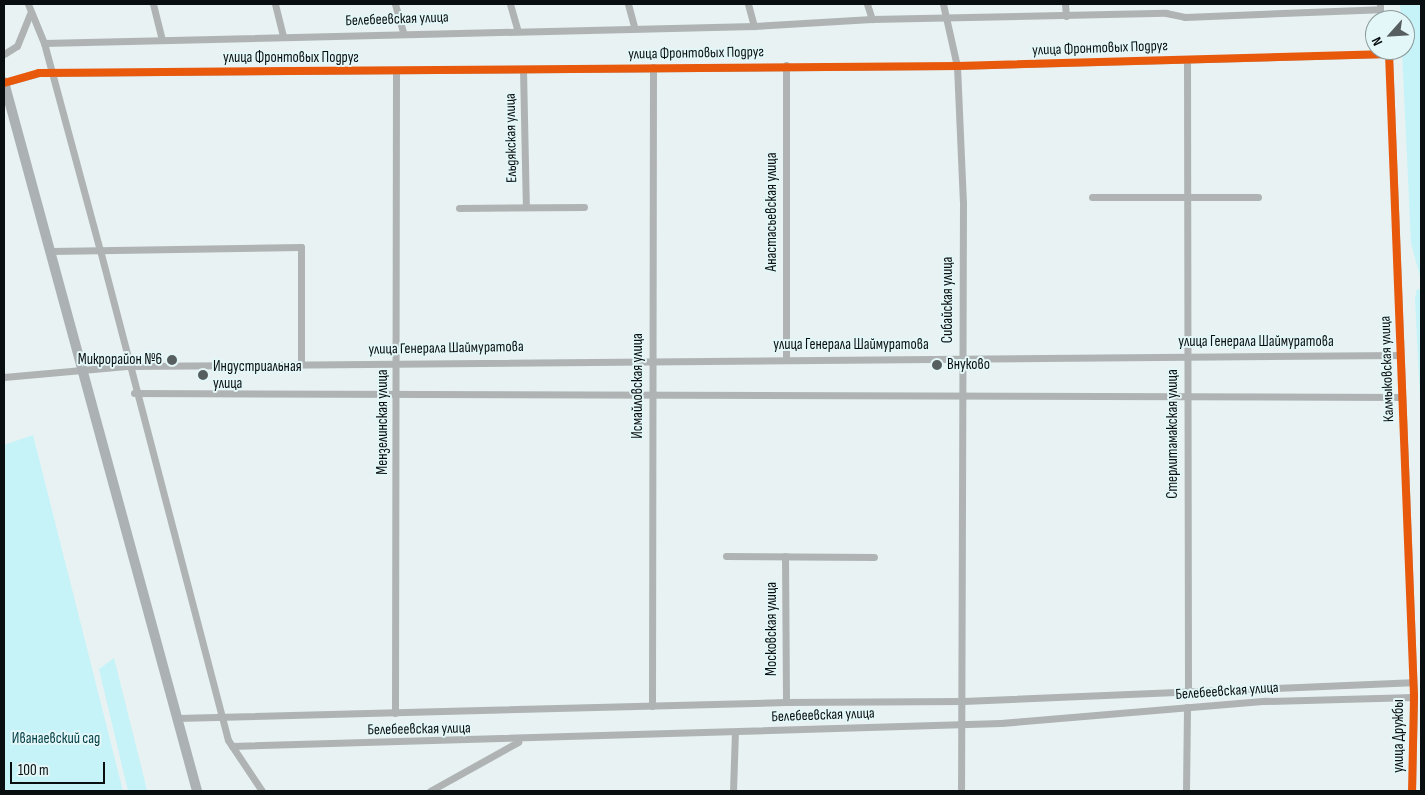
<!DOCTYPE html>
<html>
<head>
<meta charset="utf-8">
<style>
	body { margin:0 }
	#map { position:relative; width:1425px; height:795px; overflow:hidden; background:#e8f2f3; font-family:"Sofia Sans Condensed",sans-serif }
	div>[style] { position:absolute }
	.green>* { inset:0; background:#c5f3f8 }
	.street>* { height:7px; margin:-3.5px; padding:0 3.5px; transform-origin:3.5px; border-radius:3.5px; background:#afb3b3 }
	.secondary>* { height:10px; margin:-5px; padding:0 5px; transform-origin:5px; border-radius:5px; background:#acb2b3 }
	.cycleway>* { height:8px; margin:-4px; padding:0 4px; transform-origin:4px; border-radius:4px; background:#e8590c }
	.dots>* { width:14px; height:14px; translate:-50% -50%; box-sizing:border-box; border:2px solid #e3f6f8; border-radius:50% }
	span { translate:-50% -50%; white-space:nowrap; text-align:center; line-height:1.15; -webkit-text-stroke:4px #e3f6f8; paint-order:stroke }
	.street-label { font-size:15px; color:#090f10 }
	.poi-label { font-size:15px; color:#090f10 }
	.right { translate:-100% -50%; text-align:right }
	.left { translate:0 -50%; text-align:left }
	.park-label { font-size:15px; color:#024046 }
	.frame { position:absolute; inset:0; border:5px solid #090f10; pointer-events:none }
	.north { position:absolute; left:1365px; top:10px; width:50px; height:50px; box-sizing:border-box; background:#e3f6f8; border:1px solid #8c9a9b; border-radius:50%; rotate:244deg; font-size:14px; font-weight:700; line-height:20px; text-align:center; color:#090f10 }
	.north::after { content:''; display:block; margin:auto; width:18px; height:22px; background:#575e5f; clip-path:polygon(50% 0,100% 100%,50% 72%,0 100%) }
	.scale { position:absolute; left:10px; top:762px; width:95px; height:22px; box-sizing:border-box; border:2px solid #090f10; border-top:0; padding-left:6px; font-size:15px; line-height:18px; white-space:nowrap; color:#090f10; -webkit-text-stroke:4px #e3f6f8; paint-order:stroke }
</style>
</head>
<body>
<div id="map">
	<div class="green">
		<i style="clip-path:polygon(1400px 4px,1421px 4px,1421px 280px,1411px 243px,1402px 50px,1405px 20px,1401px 20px)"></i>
		<i style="clip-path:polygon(1417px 289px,1421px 290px,1421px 419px,1415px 298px)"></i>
		<i style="clip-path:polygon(33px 435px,123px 791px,4px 791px,4px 445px)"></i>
		<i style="clip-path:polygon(114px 658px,144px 778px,147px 791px,128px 791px,99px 669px)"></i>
	</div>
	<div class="street">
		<i style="left:28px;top:4px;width:42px;rotate:67.7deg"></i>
		<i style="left:44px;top:43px;width:214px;rotate:74.9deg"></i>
		<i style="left:100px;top:250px;width:506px;rotate:75.36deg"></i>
		<i style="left:228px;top:740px;width:61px;rotate:56.3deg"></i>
		<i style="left:153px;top:4px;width:36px;rotate:76deg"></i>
		<i style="left:275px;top:4px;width:33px;rotate:76deg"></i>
		<i style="left:395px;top:4px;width:29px;rotate:74deg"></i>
		<i style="left:510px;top:4px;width:26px;rotate:74deg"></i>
		<i style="left:628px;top:4px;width:23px;rotate:75deg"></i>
		<i style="left:748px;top:4px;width:23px;rotate:75deg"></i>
		<i style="left:867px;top:4px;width:16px;rotate:72deg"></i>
		<i style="left:943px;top:4px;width:64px;rotate:77.3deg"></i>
		<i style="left:957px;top:66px;width:137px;rotate:87.5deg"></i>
		<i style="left:963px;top:203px;width:588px;rotate:90.19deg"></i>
		<i style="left:1065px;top:4px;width:12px;rotate:85deg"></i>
		<i style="left:44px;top:43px;width:710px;rotate:-1.37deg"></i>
		<i style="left:754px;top:26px;width:118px;rotate:-3.4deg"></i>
		<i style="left:872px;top:19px;width:294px;rotate:-1.2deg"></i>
		<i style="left:1166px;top:13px;width:19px;rotate:12deg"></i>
		<i style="left:1185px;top:17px;width:195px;rotate:-2.3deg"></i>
		<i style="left:1380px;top:9px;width:5px;rotate:-90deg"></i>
		<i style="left:4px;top:54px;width:15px;rotate:-32deg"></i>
		<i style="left:17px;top:46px;width:35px;rotate:-68deg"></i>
		<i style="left:1187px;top:59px;width:629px;rotate:89.91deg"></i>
		<i style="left:523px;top:69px;width:138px;rotate:88.8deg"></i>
		<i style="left:4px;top:83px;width:36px;rotate:-16deg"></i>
		<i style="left:39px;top:73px;width:918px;rotate:-0.44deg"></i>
		<i style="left:957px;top:66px;width:432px;rotate:-1.6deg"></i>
		<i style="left:1389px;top:54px;width:643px;rotate:87.77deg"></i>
		<i style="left:1414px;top:697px;width:94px;rotate:91.2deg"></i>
		<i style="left:1092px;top:197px;width:166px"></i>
		<i style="left:459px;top:208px;width:125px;rotate:-0.5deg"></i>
		<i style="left:51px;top:251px;width:250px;rotate:-0.9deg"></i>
		<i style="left:301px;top:247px;width:117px;rotate:90deg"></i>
		<i style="left:786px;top:359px;width:294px;rotate:-90deg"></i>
		<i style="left:4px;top:377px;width:123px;rotate:-5.1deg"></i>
		<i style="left:127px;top:366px;width:1273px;rotate:-0.5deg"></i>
		<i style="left:134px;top:393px;width:1268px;rotate:0.18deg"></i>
		<i style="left:726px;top:556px;width:148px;rotate:0.4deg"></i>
		<i style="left:785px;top:556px;width:146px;rotate:89.6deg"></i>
		<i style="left:652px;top:706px;width:639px;rotate:-89.91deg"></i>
		<i style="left:395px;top:713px;width:642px;rotate:-89.91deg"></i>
		<i style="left:177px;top:718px;width:609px;rotate:-1.5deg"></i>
		<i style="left:786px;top:702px;width:177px;rotate:-0.3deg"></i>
		<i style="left:963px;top:701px;width:449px;rotate:-2.4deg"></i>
		<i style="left:232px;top:746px;width:769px;rotate:-1.71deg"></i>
		<i style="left:1001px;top:723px;width:265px;rotate:-4.8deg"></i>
		<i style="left:1265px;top:701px;width:149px;rotate:-1.5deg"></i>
		<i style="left:430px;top:791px;width:101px;rotate:-29.1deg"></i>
		<i style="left:733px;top:791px;width:59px;rotate:-88.1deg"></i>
		<i style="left:1186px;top:791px;width:84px;rotate:-89.3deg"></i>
	</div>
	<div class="secondary">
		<i style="left:4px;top:82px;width:735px;rotate:74.77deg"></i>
	</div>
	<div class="cycleway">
		<i style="left:4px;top:83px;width:36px;rotate:-16deg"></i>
		<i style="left:39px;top:73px;width:918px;rotate:-0.44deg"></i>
		<i style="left:957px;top:66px;width:432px;rotate:-1.6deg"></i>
		<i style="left:1389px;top:54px;width:643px;rotate:87.77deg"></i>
		<i style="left:1414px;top:697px;width:94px;rotate:91.2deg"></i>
	</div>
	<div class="dots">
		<i style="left:172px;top:360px;background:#575e5f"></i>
		<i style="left:937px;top:365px;background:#575e5f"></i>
		<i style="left:203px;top:375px;background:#575e5f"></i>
	</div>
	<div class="street-label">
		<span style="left:397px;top:19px;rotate:-2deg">Белебеевская улица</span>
		<span style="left:1100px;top:48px;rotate:-2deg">улица Фронтовых Подруг</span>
		<span style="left:696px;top:53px;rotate:-1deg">улица Фронтовых Подруг</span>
		<span style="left:291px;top:58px">улица Фронтовых Подруг</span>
		<span style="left:511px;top:138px;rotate:-91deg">Ельдякская улица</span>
		<span style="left:772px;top:212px;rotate:-90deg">Анастасьевская улица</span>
		<span style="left:948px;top:300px;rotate:-90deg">Сибайская улица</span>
		<span style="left:1256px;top:342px">улица Генерала Шаймуратова</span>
		<span style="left:851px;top:345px">улица Генерала Шаймуратова</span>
		<span style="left:446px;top:348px;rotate:-1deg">улица Генерала Шаймуратова</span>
		<span style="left:1387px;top:369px;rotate:-92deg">Калмыковская улица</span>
		<span style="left:638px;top:386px;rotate:-90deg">Исмайловская улица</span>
		<span style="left:383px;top:422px;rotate:-90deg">Мензелинская улица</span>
		<span style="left:1173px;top:434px;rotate:-90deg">Стерлитамакская улица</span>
		<span style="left:772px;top:629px;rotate:-90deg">Московская улица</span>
		<span style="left:1227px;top:691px;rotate:-4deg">Белебеевская улица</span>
		<span style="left:823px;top:715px;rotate:-2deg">Белебеевская улица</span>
		<span style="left:419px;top:729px;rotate:-1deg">Белебеевская улица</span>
		<span style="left:1399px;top:736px;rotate:-90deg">улица Дружбы</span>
	</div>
	<div class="poi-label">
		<span class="right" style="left:162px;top:360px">Микрорайон №6</span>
		<span class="left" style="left:947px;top:365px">Внуково</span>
		<span class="left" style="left:213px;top:375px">Индустриальная<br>улица</span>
	</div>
	<div class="park-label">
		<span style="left:56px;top:739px">Иванаевский сад</span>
	</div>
	<div class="frame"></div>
	<div class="north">N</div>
	<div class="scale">100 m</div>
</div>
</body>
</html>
